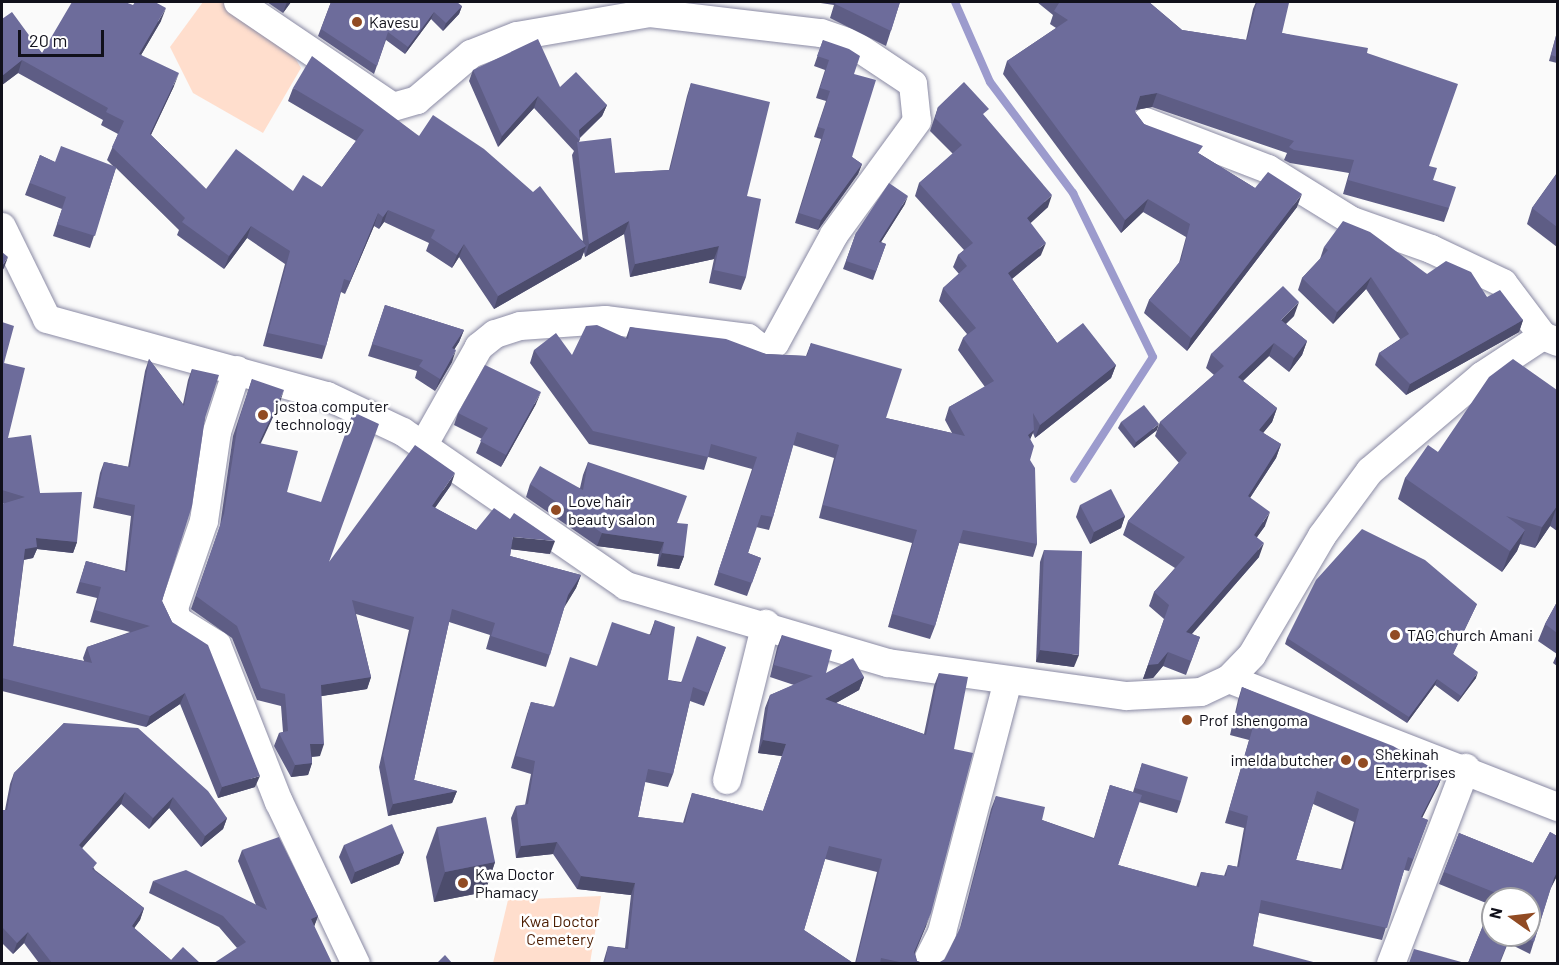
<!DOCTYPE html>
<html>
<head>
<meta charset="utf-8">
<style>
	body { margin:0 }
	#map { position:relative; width:1559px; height:965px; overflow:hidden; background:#fafafa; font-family:Barlow,sans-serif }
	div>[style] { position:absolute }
	.green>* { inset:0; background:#ffdecd }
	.stream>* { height:8px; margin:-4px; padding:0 4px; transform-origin:4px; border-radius:4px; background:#9c9bcd }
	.roads { filter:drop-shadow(0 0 2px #8a8aa4) drop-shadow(0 0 2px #8a8aa4) }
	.minor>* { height:28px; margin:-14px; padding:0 14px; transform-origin:14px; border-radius:14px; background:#fff }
	.wall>* { inset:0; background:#5e5d85 }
	.shaded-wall>* { inset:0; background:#4c4c6c }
	.building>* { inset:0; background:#6d6c9b }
	.dots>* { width:16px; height:16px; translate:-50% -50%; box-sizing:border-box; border:3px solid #fff; border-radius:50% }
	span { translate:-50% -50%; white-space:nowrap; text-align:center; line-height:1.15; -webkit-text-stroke:5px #fff; paint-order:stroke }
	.poi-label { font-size:16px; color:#11111b }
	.left { translate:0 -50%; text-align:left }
	.right { translate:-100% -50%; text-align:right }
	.park-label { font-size:16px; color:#4b1c00 }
	.frame { position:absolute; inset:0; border:3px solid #11111b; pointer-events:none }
	.north { position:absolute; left:1481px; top:887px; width:60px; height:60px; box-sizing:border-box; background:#fff; border:2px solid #a0a0a4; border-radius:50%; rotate:284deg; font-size:16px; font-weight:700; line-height:24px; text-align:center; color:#11111b }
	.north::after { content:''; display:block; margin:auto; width:21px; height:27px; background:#914b23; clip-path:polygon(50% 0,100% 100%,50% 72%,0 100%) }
	.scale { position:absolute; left:18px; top:30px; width:86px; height:27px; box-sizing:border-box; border:3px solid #11111b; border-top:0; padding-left:8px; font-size:18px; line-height:21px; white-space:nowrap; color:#11111b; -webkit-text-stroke:4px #fff; paint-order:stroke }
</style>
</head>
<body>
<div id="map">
	<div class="green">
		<i style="clip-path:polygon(203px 2px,235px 2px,282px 36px,301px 68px,263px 133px,193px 93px,170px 47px)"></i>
		<i style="clip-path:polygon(601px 896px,590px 963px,493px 963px,508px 900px)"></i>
	</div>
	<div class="stream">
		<i style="left:955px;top:2px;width:87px;rotate:66.4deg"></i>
		<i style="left:990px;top:82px;width:139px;rotate:53.2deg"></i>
		<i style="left:1073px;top:193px;width:182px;rotate:64deg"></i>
		<i style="left:1153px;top:357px;width:145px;rotate:122.9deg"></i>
	</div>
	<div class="roads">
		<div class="minor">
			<i style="left:238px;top:2px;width:187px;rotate:34.1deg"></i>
			<i style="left:393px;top:107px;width:25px;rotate:-16deg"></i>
			<i style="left:417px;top:100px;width:71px;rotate:-40.4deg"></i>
			<i style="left:471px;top:54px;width:49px;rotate:-21.4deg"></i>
			<i style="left:517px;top:36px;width:135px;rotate:-9.8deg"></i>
			<i style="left:650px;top:13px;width:172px;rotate:6.7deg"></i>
			<i style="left:821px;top:33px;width:34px;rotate:19deg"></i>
			<i style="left:853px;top:44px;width:72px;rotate:33.7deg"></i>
			<i style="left:913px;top:84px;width:37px;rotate:84deg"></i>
			<i style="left:917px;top:121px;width:141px;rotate:126.1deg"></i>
			<i style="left:834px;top:235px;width:123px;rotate:118.6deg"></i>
			<i style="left:775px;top:343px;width:14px;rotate:150deg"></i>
			<i style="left:763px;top:350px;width:19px;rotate:-141deg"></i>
			<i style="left:748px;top:338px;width:144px;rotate:-172.8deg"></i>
			<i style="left:605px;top:320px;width:85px;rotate:176deg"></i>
			<i style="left:520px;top:326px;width:26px;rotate:162deg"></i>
			<i style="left:495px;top:334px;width:21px;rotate:141deg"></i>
			<i style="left:479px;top:347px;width:114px;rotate:119.5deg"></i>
			<i style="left:1146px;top:122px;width:131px;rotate:21.1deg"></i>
			<i style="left:1268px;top:169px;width:99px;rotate:31.8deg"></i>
			<i style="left:1352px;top:221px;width:84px;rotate:19.5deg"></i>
			<i style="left:1431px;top:249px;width:80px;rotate:25.3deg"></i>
			<i style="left:1503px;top:283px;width:66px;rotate:53deg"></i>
			<i style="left:1543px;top:336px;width:16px;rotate:22deg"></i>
			<i style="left:2px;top:227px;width:102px;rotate:63.9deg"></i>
			<i style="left:47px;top:319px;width:290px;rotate:15.4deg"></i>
			<i style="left:327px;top:396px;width:84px;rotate:25.3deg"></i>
			<i style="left:403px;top:432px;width:271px;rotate:34.6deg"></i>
			<i style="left:626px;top:586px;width:273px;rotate:16.4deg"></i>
			<i style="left:888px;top:663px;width:241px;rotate:7.9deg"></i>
			<i style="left:1127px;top:696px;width:74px;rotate:-3.1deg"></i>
			<i style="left:1201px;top:692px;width:31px;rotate:-25deg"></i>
			<i style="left:1229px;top:679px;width:33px;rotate:-46deg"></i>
			<i style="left:1252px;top:655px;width:138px;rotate:-59.5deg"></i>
			<i style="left:1322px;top:536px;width:81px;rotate:-53.6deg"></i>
			<i style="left:1370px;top:471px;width:147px;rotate:-40.3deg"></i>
			<i style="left:1482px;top:376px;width:73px;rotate:-33.3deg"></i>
			<i style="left:237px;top:370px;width:65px;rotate:107.9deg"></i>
			<i style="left:217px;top:432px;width:90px;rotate:98.3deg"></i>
			<i style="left:204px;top:521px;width:92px;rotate:109deg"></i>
			<i style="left:174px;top:608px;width:12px;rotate:76deg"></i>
			<i style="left:177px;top:620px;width:47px;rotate:32deg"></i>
			<i style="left:217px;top:645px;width:169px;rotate:68.5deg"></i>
			<i style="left:279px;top:802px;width:179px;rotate:64.6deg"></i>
			<i style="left:1229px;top:679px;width:353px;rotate:21.3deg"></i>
			<i style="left:727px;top:780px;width:161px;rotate:-76deg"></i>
			<i style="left:926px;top:964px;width:36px;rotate:-63deg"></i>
			<i style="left:942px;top:932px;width:260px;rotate:-75.3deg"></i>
			<i style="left:1391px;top:964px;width:210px;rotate:-69.1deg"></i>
		</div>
	</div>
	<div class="wall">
		<i style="clip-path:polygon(267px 2px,291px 2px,283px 13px)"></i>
		<i style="clip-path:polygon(331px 2px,462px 6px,459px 14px,443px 31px,431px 19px,405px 54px,386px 40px,374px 74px,318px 36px)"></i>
		<i style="clip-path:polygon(814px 2px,900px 2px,886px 46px,830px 18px,834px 5px)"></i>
		<i style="clip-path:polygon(1037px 2px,1149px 2px,1182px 30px,1246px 40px,1253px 9px,1256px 2px,1281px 2px,1282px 33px,1367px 53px,1429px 166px,1433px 180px,1449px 208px,1444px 222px,1343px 194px,1349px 173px,1290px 163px,1284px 160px,1287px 153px,1152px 107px,1135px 110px,1135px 112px,1144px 124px,1200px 154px,1255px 188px,1297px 207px,1187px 351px,1144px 313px,1149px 300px,1179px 263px,1186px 237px,1143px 212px,1121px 233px,1003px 74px,1007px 61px,1056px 28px,1050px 24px,1053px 15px)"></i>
		<i style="clip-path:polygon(2px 19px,42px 53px,161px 21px,141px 55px,174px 86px,151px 135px,206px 189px,293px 191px,322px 187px,356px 141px,288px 101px,293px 88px,419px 136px,583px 241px,572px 155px,574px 151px,534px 108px,498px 147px,469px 81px,473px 70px,560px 87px,607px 105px,602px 116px,580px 138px,579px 142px,615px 173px,669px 170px,687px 96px,691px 83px,747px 196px,746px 277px,741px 290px,709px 283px,714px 259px,630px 277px,624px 234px,585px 257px,584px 252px,581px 259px,494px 309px,459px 257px,452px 268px,426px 251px,429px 243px,384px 222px,379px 229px,374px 226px,345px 294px,341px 292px,326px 346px,322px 359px,263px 346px,285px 264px,247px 238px,224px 269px,177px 235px,179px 230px,116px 168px,90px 248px,53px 236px,62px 209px,25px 195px,40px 155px,55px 162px,114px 167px,107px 160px,118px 134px,101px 125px,103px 120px,18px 73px,2px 85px)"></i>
		<i style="clip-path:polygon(1557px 32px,1557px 63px,1549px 61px)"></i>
		<i style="clip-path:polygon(823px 40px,854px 74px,852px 157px,862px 164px,858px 174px,818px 230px,795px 223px,821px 139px,814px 137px,826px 101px,816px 98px,825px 70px,814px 66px)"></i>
		<i style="clip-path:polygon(938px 107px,985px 117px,1048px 207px,1030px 223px,1041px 255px,1012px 279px,1057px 343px,1116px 365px,1111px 378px,1035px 438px,1033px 433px,1030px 439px,1030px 460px,1037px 544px,1033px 557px,959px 543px,935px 626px,930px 639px,888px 627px,912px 543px,819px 518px,834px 458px,793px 445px,773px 517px,769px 530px,756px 527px,748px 553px,761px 558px,747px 596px,714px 585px,752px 469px,708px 457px,704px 470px,589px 444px,530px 363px,534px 350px,572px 355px,626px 338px,630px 327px,766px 354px,806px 356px,811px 343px,886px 418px,952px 433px,945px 420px,949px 407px,985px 387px,958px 350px,963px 338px,967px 334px,939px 301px,943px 288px,959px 274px,953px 267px,958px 255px,964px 250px,915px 196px,919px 183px,953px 154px,930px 131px)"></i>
		<i style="clip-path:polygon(1557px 173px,1557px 247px,1527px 224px,1532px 208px)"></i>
		<i style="clip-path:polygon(905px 204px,881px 242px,886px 244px,873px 280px,843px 269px,856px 233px)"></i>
		<i style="clip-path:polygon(1324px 247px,1427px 274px,1487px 297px,1523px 320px,1519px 332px,1406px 395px,1375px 365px,1379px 353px,1400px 339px,1366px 289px,1333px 324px,1298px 290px,1302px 278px,1320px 259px)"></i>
		<i style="clip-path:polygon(385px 305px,464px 330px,459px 342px,454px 349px,452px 362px,435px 391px,415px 378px,417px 371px,368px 356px)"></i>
		<i style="clip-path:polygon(1294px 316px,1286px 324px,1307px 341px,1302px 355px,1289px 372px,1269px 356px,1243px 381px,1277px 408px,1272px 422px,1263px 433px,1281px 444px,1276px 458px,1250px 498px,1265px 526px,1257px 537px,1259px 557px,1192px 634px,1200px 637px,1186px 675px,1163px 666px,1153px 678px,1143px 679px,1164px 619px,1149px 606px,1154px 592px,1175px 568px,1123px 535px,1128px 521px,1179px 463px,1155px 436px,1160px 422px,1214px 375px,1206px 368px,1211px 354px)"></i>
		<i style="clip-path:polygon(2px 322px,8px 438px,40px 493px,77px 542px,73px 553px,37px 549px,33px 558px,24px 560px,13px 646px,84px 661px,83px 658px,87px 647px,130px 632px,90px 622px,97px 598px,76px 593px,86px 561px,125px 571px,131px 516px,93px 508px,100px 473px,104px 462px,128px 467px,145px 371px,149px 359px,183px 404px,188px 380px,192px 369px,205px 418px,162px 601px,172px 622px,255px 787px,218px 798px,180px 704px,146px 727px,2px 691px,2px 504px,4px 503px,2px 503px)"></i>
		<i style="clip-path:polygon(252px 379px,280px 402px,260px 443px,287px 492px,329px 562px,451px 485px,435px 508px,476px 530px,550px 554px,511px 549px,510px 556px,581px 575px,576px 588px,565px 605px,546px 667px,486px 649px,490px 635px,449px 622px,414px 780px,457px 791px,452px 803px,388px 816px,379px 767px,409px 630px,356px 614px,371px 677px,367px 689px,321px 696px,320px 756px,312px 757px,312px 763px,308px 775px,291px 777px,274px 746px,279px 733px,283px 732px,281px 706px,257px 700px,232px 638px,191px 609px,220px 526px,233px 436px)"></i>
		<i style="clip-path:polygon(1557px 390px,1557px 531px,1550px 526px,1535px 548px,1520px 544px,1517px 551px,1502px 572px,1398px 499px,1405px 478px,1438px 452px)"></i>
		<i style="clip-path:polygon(536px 404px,501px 467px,476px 453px,482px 439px,454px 425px,458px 413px)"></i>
		<i style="clip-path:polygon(1121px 422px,1157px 430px,1134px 448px,1118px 428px)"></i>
		<i style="clip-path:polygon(588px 462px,677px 523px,684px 556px,679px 569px,657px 566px,659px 554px,597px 546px,526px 497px,530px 484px,580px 488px,583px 475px)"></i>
		<i style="clip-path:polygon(1080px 505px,1125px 516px,1121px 528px,1090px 544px,1076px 517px)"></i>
		<i style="clip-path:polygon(1044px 550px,1074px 667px,1036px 662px,1040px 562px)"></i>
		<i style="clip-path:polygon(1557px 602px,1557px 666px,1553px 663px,1557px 654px,1538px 641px,1545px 624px)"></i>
		<i style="clip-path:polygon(1477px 604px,1453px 654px,1476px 678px,1458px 702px,1435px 685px,1407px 723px,1285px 644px,1287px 638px)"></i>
		<i style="clip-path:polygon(655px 620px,668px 680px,681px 682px,726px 647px,704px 706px,690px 701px,673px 774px,668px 787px,645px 782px,638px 817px,683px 823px,688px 806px,692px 793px,763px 811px,782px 756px,758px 753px,765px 708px,770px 695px,794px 685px,770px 677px,777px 648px,782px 635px,826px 673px,864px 677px,859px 690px,836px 703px,924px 734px,934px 686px,939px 673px,954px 749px,926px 926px,915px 953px,917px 961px,923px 963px,855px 963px,877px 872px,825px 859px,804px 930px,853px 963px,603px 963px,608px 946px,625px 948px,631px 895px,577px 889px,553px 854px,516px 858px,511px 818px,516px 806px,525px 805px,531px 774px,511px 768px,527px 714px,531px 702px,553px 707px,597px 666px,650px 634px)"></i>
		<i style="clip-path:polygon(evenodd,1242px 687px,1443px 774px,1438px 786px,1422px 818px,1428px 820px,1409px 871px,1404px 870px,1382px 940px,1259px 913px,1253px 946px,945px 959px,959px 932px,991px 809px,996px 796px,1042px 820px,1094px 838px,1110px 785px,1133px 792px,1142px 763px,1181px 801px,1177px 813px,1139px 802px,1118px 865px,1196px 887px,1201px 872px,1224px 876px,1228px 865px,1237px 867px,1244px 828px,1225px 823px,1249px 740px,1230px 735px,1238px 700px,1242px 687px,1313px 804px,1354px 822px,1341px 869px,1296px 860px,1313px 804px)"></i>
		<i style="clip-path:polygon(64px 723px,227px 818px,223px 829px,201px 847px,169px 808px,149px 829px,121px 804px,82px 848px,95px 870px,144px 908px,140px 920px,134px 928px,171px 960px,200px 963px,39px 963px,24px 943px,13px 954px,2px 943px,2px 810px,5px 810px,10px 784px,14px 773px)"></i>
		<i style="clip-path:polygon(437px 827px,495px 862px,485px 892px,434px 902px,426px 857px)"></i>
		<i style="clip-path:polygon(evenodd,1550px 832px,1557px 836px,1557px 876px,1551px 887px,1530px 954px,1508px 943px,1500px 963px,1468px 963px,1491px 905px,1439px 884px,1459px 833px,1533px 863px,1550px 832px,1493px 899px,1529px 899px,1529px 935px,1493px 935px,1493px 899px)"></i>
		<i style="clip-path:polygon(344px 845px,404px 852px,399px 864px,351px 884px,339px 857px)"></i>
		<i style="clip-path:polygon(242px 850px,318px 916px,314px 926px,237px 948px,219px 927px,149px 893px,153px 881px,256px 905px,238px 861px)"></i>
	</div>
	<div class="shaded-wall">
		<i style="clip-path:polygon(287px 2px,291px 2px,283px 13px)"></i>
		<i style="clip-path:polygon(462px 6px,459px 14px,443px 31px,446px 23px)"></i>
		<i style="clip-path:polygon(166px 8px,161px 21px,134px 67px,139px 54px)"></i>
		<i style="clip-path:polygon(434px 12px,431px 19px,405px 54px,408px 47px)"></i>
		<i style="clip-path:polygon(22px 60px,18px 73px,2px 85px,2px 76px)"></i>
		<i style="clip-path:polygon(179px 73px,174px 86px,145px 147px,150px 134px)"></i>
		<i style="clip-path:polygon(1157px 93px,1152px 107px,1135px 110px,1140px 96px)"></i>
		<i style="clip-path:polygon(538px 96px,534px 108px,498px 147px,502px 136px)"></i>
		<i style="clip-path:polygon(607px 105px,602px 116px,578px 139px,579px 130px)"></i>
		<i style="clip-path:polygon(862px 164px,858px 174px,818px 230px,821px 220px)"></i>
		<i style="clip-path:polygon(1302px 194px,1297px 207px,1187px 351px,1191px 338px)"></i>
		<i style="clip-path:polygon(1052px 195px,1048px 207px,1022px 231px,1027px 218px)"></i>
		<i style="clip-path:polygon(908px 196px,905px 204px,876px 250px,879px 242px)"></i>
		<i style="clip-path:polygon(1148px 199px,1143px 212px,1121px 233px,1125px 220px)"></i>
		<i style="clip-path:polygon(388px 210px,384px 222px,379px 229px,383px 217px)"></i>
		<i style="clip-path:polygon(378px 213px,374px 226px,345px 294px,350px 281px)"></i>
		<i style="clip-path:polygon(629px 221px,624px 234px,585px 257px,589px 244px)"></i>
		<i style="clip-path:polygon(251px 226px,247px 238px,224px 269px,229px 256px)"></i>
		<i style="clip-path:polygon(1046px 243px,1041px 255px,1003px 286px,1008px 273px)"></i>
		<i style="clip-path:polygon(464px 244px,459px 257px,452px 268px,457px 255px)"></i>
		<i style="clip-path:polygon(586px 246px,581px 259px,494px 309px,498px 296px)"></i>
		<i style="clip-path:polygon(719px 246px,714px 259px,630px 277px,635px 264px)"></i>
		<i style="clip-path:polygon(8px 257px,4px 268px,2px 271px,2px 266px)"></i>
		<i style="clip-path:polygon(1371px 277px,1366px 289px,1333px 324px,1337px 312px)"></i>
		<i style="clip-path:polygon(1299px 302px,1294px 316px,1276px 333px,1281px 320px)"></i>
		<i style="clip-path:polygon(1523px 320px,1519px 332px,1406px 395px,1410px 384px)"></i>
		<i style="clip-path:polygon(464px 330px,459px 342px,448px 360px,452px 348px)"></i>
		<i style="clip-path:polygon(1307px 341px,1302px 355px,1289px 372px,1294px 358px)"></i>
		<i style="clip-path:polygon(1274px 343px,1269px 356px,1233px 390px,1238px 377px)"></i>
		<i style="clip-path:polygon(456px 350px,452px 362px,435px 391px,440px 379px)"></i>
		<i style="clip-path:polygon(1116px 365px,1111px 378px,1035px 438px,1040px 425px)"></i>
		<i style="clip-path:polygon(284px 390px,280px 402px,255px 456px,259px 443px)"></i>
		<i style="clip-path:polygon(541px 392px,536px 404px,501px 467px,506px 455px)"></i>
		<i style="clip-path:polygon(1277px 408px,1272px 422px,1254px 444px,1259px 430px)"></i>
		<i style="clip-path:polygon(1159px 424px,1157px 430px,1134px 448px,1136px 442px)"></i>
		<i style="clip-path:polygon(1034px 430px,1029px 442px,1028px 435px)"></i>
		<i style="clip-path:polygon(1281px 444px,1276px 458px,1242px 510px,1248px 496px)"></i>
		<i style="clip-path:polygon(455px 473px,451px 485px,427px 519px,432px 506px)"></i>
		<i style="clip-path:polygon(1557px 506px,1550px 526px,1535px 548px,1542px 527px)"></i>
		<i style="clip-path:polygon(1270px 512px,1265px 526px,1249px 548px,1254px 535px)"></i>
		<i style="clip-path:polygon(1125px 516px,1121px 528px,1090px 544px,1094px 532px)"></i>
		<i style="clip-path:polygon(1525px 530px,1517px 551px,1502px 572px,1510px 551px)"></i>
		<i style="clip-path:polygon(602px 533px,664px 542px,659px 554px,597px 546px)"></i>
		<i style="clip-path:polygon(513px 537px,555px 541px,550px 554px,509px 549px)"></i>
		<i style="clip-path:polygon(36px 538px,77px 542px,73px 553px,37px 549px,33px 558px,21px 560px,25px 549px)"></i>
		<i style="clip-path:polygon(1264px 543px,1259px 557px,1181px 646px,1186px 632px)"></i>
		<i style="clip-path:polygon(662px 553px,684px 556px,679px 569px,657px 566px)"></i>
		<i style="clip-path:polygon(581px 575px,576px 588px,564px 608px,568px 595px)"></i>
		<i style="clip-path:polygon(1040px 650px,1079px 655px,1074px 667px,1036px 662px)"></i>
		<i style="clip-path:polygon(1168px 652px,1163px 666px,1153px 678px,1143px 679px,1148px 665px)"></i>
		<i style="clip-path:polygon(1478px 672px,1476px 678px,1458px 702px,1461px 696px)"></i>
		<i style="clip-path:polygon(371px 677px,367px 689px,316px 697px,321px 685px)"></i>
		<i style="clip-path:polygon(864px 677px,859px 690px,820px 712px,825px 699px)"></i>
		<i style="clip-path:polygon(1437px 679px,1435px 685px,1407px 723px,1409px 717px)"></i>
		<i style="clip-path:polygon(185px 693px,180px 704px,146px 727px,150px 716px)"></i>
		<i style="clip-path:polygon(763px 740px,786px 744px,782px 756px,758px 753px)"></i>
		<i style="clip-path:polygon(310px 744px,324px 744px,320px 756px,306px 757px)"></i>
		<i style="clip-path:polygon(312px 763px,308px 775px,291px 777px,295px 765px)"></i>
		<i style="clip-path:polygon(1443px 774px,1438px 786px,1416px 830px,1421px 817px)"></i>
		<i style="clip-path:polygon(260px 776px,255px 787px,218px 798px,222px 787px)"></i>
		<i style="clip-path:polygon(457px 791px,452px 803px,388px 816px,393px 804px)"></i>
		<i style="clip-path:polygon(125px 792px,121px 804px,75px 856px,79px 845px)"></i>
		<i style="clip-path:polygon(173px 797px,169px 808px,149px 829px,153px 818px)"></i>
		<i style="clip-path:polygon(227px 818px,223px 829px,201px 847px,205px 836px)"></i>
		<i style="clip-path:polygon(557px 842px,553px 854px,516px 858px,521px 846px)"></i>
		<i style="clip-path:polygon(404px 852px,399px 864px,351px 884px,355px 872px)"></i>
		<i style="clip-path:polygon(495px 862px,485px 892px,434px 902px,445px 872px)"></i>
		<i style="clip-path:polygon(1557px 872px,1557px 876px,1550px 890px,1554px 878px)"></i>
		<i style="clip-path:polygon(581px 876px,635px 883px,631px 895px,577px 889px)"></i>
		<i style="clip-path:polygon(144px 908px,140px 920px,128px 937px,132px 926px)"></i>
		<i style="clip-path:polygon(931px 913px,926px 926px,910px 963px,914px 952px)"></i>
		<i style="clip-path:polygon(318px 916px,314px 927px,311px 919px)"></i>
		<i style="clip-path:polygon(28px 932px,24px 943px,13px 954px,17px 943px)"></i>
	</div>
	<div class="building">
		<i style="clip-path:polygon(72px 2px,125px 2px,133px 5px,135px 2px,155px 2px,166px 8px,139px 54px,179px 73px,150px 134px,206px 189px,236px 149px,293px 191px,303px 175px,322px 187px,364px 130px,293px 88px,312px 56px,419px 136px,433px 115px,484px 149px,533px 192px,540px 186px,586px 246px,498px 296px,464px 244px,457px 255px,431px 238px,435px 230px,388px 210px,383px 217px,378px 213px,350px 281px,344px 279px,326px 346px,268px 333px,290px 251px,251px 226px,229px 256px,182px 222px,185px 218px,112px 147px,124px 121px,106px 112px,108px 108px,22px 60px,2px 76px,2px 19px,12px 12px,42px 53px)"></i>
		<i style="clip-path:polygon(331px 2px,457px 2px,462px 6px,446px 23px,434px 12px,408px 47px,388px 32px,377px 66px,321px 29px)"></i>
		<i style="clip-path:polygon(836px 2px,900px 2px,891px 31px,835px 4px)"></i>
		<i style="clip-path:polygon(1057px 2px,1149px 2px,1182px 30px,1247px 40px,1257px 2px,1281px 2px,1289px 3px,1282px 33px,1368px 48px,1367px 53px,1458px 84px,1429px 166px,1437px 168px,1433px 180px,1456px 187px,1449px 208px,1348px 180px,1354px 160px,1294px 150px,1289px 147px,1294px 141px,1157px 93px,1140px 96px,1135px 112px,1144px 124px,1203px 146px,1198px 153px,1255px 188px,1268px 172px,1302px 194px,1191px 338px,1149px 300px,1181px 260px,1190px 224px,1148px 199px,1125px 220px,1007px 61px,1068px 20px,1054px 11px,1059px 3px)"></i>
		<i style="clip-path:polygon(1557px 32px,1557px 57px,1551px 55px)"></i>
		<i style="clip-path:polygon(538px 39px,560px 87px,576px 72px,607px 105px,579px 130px,580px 141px,538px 96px,502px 136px,473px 70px)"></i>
		<i style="clip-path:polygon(823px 40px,849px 49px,860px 56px,854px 74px,876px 80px,852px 157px,862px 164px,821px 220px,799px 213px,825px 129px,818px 127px,830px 91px,820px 88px,829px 60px,817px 56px)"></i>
		<i style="clip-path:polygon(964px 82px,989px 109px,983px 114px,1052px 195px,1027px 218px,1046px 243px,1008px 273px,1057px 343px,1083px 323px,1116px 365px,1040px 425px,1033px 413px,1034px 430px,1028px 435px,1034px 446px,1030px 460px,1035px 468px,1037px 544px,963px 530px,935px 626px,892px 614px,917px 530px,823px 505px,839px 445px,797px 432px,773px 517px,761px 515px,748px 553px,761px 558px,752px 583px,718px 572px,757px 457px,711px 444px,708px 457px,593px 431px,534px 350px,556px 333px,572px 355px,586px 326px,597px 325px,628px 339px,630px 327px,726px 339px,766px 354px,807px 356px,811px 343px,902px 369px,886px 418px,965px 436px,949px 407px,994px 381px,963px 338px,976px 328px,943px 288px,967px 266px,958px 255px,973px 243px,919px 183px,962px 145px,935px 118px,938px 107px)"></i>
		<i style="clip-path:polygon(691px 83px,770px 102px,747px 196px,761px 199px,746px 277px,714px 270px,719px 246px,635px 264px,629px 221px,589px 244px,577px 142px,611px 138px,615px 173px,670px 170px)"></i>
		<i style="clip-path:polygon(61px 146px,116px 167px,95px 236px,57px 224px,66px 197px,30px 183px,40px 155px,55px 162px)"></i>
		<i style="clip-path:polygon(1557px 173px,1557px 227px,1532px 208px)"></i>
		<i style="clip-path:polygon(889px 183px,908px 196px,879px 242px,886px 244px,876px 271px,846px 261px,856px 233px)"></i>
		<i style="clip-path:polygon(1343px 221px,1370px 232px,1427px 274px,1446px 261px,1471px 272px,1487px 297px,1500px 290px,1523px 320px,1410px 384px,1379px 353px,1409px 334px,1371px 277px,1337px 312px,1302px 278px,1328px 250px,1324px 247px)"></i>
		<i style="clip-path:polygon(2px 252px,8px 257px,2px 266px)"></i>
		<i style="clip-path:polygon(1283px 286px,1299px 302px,1281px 320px,1307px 341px,1294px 358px,1274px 343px,1238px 377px,1277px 408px,1259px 430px,1281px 444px,1248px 496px,1270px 512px,1254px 535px,1264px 543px,1186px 632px,1200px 637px,1191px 661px,1168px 652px,1158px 664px,1148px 665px,1169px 605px,1154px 592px,1185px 557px,1128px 521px,1187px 453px,1160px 422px,1224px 366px,1211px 354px)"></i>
		<i style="clip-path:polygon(385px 305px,464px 330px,452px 348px,456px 350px,440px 379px,419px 366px,423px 360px,372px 344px)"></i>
		<i style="clip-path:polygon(2px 322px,14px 326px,4px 363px,25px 368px,8px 438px,31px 435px,40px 493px,82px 492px,77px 542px,36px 538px,37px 547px,25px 549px,13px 646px,92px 663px,87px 647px,150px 626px,95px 610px,101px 587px,80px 582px,86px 561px,127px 572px,135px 505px,97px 497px,104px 462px,130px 467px,149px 359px,184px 406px,192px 369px,219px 375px,205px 418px,192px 506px,162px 601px,172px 622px,208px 645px,260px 776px,222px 787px,185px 693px,150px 716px,2px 678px,2px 504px,25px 497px,2px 490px)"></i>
		<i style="clip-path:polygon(1513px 359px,1557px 390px,1557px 506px,1542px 527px,1506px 516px,1525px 530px,1510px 551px,1405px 478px,1428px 445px,1438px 452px,1489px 377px)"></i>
		<i style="clip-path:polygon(485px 365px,541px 392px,506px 455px,480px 441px,488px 428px,458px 413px)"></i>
		<i style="clip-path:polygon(252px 379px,284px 390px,259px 443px,298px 451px,287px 492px,321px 502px,353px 412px,379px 424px,329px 562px,415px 445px,455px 473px,432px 506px,476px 530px,494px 508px,510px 519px,514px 513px,555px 541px,513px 537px,510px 556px,581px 575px,568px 595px,550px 655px,491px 636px,495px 623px,452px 609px,414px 780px,457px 791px,393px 804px,383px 755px,414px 617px,352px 600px,371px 677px,321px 685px,324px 744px,310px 744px,312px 763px,295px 765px,279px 733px,288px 731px,285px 694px,261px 688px,237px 626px,196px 596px,224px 514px,238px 423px)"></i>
		<i style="clip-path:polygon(1144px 405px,1159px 424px,1136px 442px,1121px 422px)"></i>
		<i style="clip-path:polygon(588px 462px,687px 496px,677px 523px,688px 524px,684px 556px,662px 553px,664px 542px,602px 533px,530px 484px,540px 466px,583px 490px)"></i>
		<i style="clip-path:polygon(1111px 489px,1125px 516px,1094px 532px,1080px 505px)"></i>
		<i style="clip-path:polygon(1362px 529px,1425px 560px,1477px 604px,1453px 654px,1478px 672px,1461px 696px,1437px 679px,1409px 717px,1287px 638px,1316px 580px)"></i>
		<i style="clip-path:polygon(1044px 550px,1082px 551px,1079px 655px,1040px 650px)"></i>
		<i style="clip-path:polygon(1557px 602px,1557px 633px,1545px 624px)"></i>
		<i style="clip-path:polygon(655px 620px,675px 627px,668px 680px,681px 683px,697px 636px,726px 647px,708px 693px,693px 687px,673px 774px,648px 769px,638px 817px,685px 823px,692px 793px,763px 811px,786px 744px,763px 740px,770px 695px,813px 676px,774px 665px,782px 635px,832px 650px,826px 673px,853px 658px,864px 677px,825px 699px,926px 735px,939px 673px,968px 677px,954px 749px,973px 753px,931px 913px,914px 952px,917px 961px,923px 963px,904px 963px,881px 958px,880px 963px,856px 963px,882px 859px,829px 846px,804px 930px,853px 963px,605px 963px,608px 946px,628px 949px,635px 883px,581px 876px,557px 842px,521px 846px,516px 806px,528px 804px,535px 761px,516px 756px,531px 702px,554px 707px,570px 657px,597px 666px,612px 622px,651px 635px)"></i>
		<i style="clip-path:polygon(evenodd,1242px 687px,1393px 746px,1443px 774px,1421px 817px,1428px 820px,1413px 859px,1408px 857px,1387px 928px,1261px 900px,1253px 946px,1317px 963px,938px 963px,945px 959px,961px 926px,996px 796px,1045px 807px,1042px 820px,1094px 839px,1110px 785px,1142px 795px,1118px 865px,1199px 887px,1201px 872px,1226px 876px,1228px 865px,1239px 867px,1248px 816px,1229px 810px,1253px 727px,1234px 722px,1242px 687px,1317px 791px,1359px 809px,1343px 870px,1296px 860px,1317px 791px)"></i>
		<i style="clip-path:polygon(64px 723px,138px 728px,208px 791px,227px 818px,205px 836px,173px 797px,153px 818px,125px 792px,79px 845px,97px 863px,92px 869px,144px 908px,132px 926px,171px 960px,183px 947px,200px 963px,52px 963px,28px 932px,17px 943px,2px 927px,2px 810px,7px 810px,14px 773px)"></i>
		<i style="clip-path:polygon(1142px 763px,1188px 777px,1181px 801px,1135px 788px)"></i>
		<i style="clip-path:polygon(486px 817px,495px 862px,445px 872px,437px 827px)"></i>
		<i style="clip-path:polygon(392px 824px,404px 852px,355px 872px,344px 845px)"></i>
		<i style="clip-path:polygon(1550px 832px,1557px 836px,1557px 872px,1554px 878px,1534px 942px,1520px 935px,1529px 935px,1529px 899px,1494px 899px,1496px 893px,1444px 872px,1459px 833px,1533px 863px)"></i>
		<i style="clip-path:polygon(279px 837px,318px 916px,311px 919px,332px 963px,214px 963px,246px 942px,223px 916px,153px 881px,186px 870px,267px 910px,242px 850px)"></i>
		<i style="clip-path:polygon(1493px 901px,1493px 935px,1511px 935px,1499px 963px,1468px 963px)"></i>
		<i style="clip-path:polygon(1414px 949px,1465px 963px,1409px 963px)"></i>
		<i style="clip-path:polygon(445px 955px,452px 963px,437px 963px)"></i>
	</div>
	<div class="dots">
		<i style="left:357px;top:22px;background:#914b23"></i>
		<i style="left:263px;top:415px;background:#914b23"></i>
		<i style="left:556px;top:510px;background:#914b23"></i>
		<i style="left:1395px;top:635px;background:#914b23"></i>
		<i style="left:1187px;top:720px;background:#914b23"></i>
		<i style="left:1346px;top:760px;background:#914b23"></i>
		<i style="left:1363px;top:763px;background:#914b23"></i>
		<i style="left:463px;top:883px;background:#914b23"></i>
	</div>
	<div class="poi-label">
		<span class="left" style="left:369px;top:22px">Kavesu</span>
		<span class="left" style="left:275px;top:415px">jostoa computer<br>technology</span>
		<span class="left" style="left:568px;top:510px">Love hair<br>beauty salon</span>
		<span class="left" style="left:1407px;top:635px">TAG church Amani</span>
		<span class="left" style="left:1199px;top:720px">Prof Ishengoma</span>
		<span class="left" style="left:1375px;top:763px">Shekinah<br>Enterprises</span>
		<span class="right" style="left:1334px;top:760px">imelda butcher</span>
		<span class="left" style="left:475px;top:883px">Kwa Doctor<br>Phamacy</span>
	</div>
	<div class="park-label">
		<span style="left:560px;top:930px">Kwa Doctor<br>Cemetery</span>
	</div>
	<div class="frame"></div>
	<div class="north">N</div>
	<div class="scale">20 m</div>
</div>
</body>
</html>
